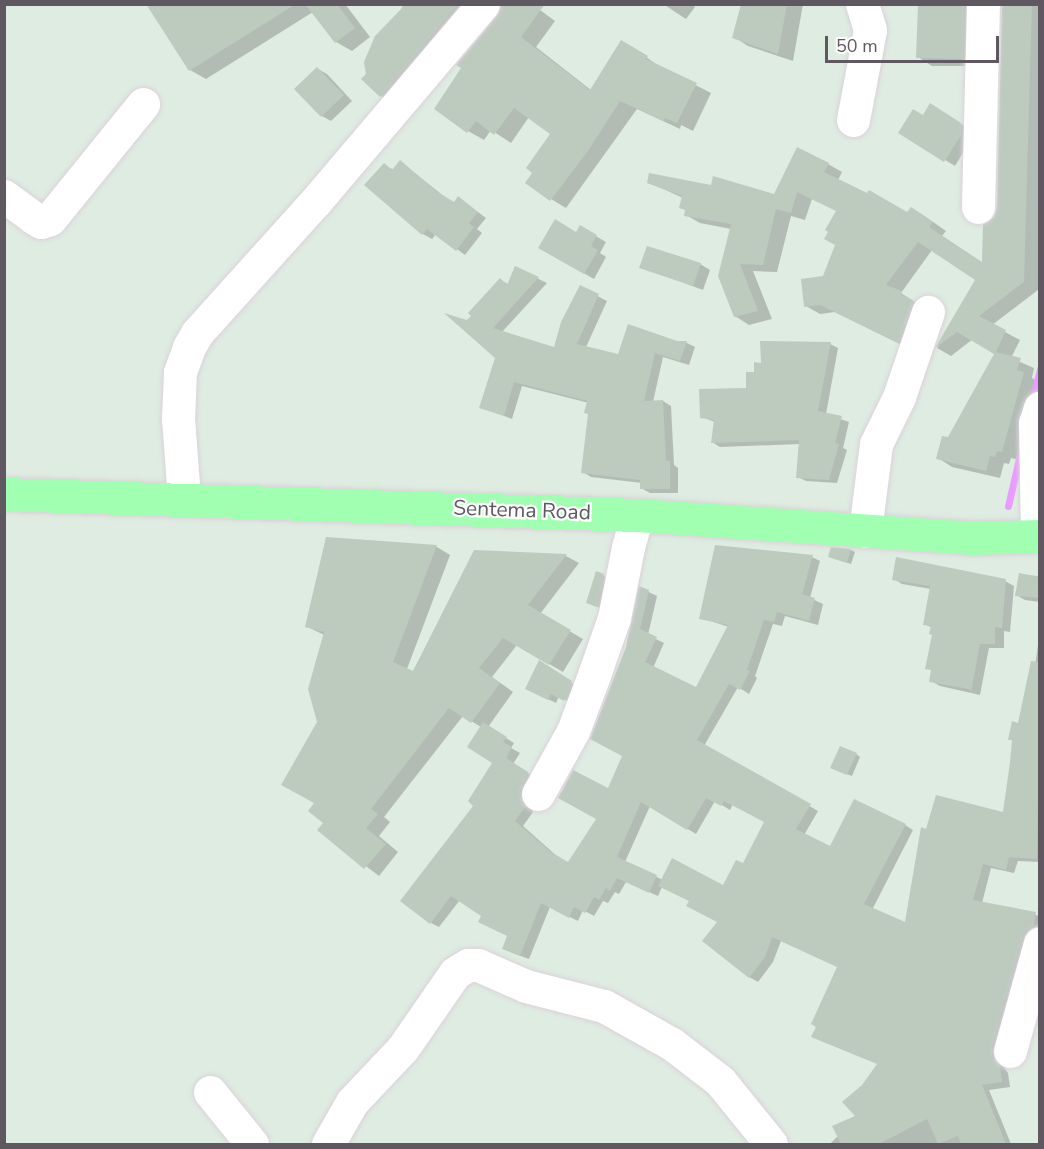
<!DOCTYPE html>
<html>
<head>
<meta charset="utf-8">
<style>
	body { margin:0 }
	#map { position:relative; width:1044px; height:1149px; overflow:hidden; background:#dfece1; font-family:"Nunito Sans",sans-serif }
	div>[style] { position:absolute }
	.shadow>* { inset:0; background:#0003 }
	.stream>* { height:7px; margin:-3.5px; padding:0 3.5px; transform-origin:3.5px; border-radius:3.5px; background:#e99cff }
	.building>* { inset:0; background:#bdcabe }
	.roads { filter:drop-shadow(0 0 2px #dad2da) drop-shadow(0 0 2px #dad2da) }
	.minor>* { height:33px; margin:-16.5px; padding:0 16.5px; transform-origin:16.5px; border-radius:16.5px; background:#fff }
	.major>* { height:33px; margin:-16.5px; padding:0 16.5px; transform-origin:16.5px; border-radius:16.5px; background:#a1ffb2 }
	span { translate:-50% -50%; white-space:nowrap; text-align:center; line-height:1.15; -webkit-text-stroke:4.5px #fff; paint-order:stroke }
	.street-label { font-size:21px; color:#605861 }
	.frame { position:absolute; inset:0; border:6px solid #605861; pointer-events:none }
	.scale { position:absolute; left:825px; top:36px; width:174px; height:27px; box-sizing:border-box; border:3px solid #605861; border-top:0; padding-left:8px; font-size:18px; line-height:21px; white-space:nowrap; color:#605861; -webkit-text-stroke:4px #fff; paint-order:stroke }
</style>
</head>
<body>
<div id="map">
	<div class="shadow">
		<i style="clip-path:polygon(148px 4px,345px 4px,370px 37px,352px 51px,336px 42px,313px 12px,206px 79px,190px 70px)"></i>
		<i style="clip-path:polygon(404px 4px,481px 4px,396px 105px,381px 96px,367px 74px)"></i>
		<i style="clip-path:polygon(663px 4px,692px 4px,695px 7px,686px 19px)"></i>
		<i style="clip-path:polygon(743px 4px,803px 4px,793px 61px,748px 46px,734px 37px)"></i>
		<i style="clip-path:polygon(919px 4px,981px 4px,977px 66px,932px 66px,918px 57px)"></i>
		<i style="clip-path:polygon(1003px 4px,1040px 4px,1040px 252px,1038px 290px,992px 325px,1020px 340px,1011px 358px,1034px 368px,1032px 378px,1038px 382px,1016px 459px,1011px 458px,1009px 464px,1004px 463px,1000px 478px,952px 467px,938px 458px,996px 353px,973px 339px,951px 356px,937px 348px,977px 280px,932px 250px,901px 293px,927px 310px,912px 350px,835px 312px,820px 314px,806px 306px,824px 278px,837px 245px,837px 211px,812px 199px,805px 220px,791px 216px,777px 272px,753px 271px,772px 319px,749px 325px,735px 316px,731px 229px,700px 223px,686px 215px,683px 198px,648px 182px,775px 196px,828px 164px,842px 172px,838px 180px,907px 214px,912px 208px,926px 217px,946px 231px,942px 236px,984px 264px,998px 208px)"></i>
		<i style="clip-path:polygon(503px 8px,540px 10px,555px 21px,536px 47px,591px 90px,637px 51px,662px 68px,711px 93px,693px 131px,681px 125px,680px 129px,637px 109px,566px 208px,551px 199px,534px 173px,552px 134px,529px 117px,511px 143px,491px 130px,484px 140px,468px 131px,463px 68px,458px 65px)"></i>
		<i style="clip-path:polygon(318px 69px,327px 74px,352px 101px,331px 121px,322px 116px)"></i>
		<i style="clip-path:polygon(940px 111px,971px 130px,970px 141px,955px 166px,900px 132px,924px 116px)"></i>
		<i style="clip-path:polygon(401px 162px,446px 198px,455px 204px,459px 198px,486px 218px,477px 229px,482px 233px,465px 255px,436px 234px,432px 239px,423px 234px,384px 165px,394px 170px)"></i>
		<i style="clip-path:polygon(580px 227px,606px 242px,600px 253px,606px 257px,594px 279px,540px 248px,576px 234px)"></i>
		<i style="clip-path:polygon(700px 264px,710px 270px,703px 290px,641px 267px)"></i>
		<i style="clip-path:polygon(516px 268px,547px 283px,502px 332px,555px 349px,580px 287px,607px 301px,586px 347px,619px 356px,677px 343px,687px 343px,695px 347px,689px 365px,663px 357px,653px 402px,663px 401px,671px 406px,674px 465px,678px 468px,678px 493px,650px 493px,641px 488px,642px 483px,591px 477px,583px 472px,590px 414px,589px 403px,522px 386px,512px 419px,481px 407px,496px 357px,468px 322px,501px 280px,509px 285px)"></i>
		<i style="clip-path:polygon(830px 344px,838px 348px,826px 414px,849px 422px,843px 448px,847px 450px,837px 483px,806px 481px,798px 477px,800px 444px,720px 447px,712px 442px,715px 422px,702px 417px,748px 389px,762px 364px)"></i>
		<i style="clip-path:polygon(evenodd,327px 539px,437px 547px,450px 555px,407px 669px,414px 673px,475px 551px,566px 556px,579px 563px,540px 614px,583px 639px,563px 672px,517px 645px,492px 677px,513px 692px,488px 727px,514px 743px,511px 748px,520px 753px,513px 764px,536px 778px,527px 799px,533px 812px,523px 826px,559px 858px,569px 864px,598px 819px,624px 756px,627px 647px,640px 588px,657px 596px,648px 635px,664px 643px,653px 668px,697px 689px,729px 627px,701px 618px,812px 557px,820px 561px,810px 598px,823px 604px,818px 625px,785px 616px,782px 626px,773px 624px,755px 676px,757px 678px,749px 694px,738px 687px,704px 746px,818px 811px,804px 835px,831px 848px,905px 825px,913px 830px,872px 910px,906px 925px,927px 830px,1005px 814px,1013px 741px,1010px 739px,1019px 725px,1034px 673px,1040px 631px,1040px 862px,1018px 861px,1014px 873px,991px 868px,982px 903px,1040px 916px,1040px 932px,1000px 1062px,1008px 1073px,1010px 1087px,989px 1090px,1011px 1144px,830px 1144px,857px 1116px,864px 1086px,878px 1064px,838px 967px,781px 941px,773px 962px,758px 982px,749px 977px,719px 922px,690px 901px,662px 887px,658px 896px,626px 882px,619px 894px,615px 892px,608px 903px,603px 901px,594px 916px,583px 910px,578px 921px,550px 907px,529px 959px,513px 953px,509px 936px,460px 900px,439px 927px,431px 923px,495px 762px,481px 727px,463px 716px,384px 817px,390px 822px,379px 836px,398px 852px,379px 876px,319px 830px,325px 823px,316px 803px,324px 635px,306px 626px,327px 539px,715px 801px,730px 810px,733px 804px,765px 822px,743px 865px,724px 887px,663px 880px,625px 862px,650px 806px,696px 834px,715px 801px)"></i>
		<i style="clip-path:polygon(851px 550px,855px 552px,851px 564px,830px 557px)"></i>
		<i style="clip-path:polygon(1040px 568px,1040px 602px,1025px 600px,1016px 595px,1020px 575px,1038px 576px)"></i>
		<i style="clip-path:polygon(603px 575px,607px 578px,601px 608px,592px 605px)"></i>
		<i style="clip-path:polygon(894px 579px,1005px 581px,1014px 586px,1010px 632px,1004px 631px,1004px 648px,989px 648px,980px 695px,940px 686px,931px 681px,933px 671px,927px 668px,934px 635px,932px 628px,925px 624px,931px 589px,902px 584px)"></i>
		<i style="clip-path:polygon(540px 662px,578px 687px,572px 704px,559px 696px,556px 703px,535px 693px)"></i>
		<i style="clip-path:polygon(856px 754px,860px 757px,852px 776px,836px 770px)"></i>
	</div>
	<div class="stream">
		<i style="left:1032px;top:401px;width:34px;rotate:-76deg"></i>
		<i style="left:1008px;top:506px;width:57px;rotate:-76.9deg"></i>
	</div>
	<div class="building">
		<i style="clip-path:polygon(146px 4px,296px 4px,189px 71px)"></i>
		<i style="clip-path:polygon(305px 4px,337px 4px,355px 28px,335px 43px)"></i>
		<i style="clip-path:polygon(406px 4px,458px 4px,380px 97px,361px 79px,366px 74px,364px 62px,375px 36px)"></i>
		<i style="clip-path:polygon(501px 4px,545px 4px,521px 37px,590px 90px,621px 40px,648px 56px,646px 59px,697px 83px,677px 123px,665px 118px,664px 121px,620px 101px,588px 151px,550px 201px,525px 183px,532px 173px,526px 168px,550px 134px,514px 108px,494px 135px,476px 121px,467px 133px,434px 109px,461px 68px,456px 65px,497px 16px)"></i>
		<i style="clip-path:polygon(741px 4px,787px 4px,778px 54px,732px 38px)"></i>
		<i style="clip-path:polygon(918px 4px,964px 4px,963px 59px,916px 58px)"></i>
		<i style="clip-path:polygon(1002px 4px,1032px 4px,1024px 282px,979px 316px,1006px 330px,996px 352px,1021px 358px,1017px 370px,1024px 372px,1002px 452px,997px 451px,995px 457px,990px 456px,986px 471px,936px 459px,942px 436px,948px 437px,994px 354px,957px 332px,935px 348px,975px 280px,918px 242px,886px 285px,902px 291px,901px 294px,914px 301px,898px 343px,820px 305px,804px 307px,801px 279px,823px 276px,835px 245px,824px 239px,828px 232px,825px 230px,836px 211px,797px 192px,791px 213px,776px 209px,763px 265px,740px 264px,758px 311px,734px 317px,718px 276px,731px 224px,684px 216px,685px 210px,679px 208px,682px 196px,647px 183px,649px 173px,711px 185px,713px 176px,774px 194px,797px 147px,829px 163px,824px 172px,867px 193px,869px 190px,907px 212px,911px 207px,933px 222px,929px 227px,982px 262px,983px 224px,994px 217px,997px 207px)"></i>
		<i style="clip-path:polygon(317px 67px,344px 95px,321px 117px,294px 89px)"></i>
		<i style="clip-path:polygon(930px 103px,961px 123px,961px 135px,944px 162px,898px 133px,913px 109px,923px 115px)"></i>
		<i style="clip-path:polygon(400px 160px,436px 191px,454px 202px,458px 196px,478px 212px,469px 223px,474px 227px,456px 251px,427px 229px,422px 235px,364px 185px,384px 163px,392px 170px)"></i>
		<i style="clip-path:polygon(555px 219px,576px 232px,580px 225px,597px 235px,591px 246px,598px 250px,584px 274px,538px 248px)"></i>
		<i style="clip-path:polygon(647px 246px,701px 263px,693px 286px,639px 268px)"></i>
		<i style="clip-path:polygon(515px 266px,539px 277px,493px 328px,554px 347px,561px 322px,580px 285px,599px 294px,577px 344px,618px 354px,628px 324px,677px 341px,687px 341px,680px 361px,655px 353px,644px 401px,663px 400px,666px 461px,670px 461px,670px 489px,640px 489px,640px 480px,581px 473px,588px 414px,584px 413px,587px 401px,514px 382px,504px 416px,479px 408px,495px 358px,444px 313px,467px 320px,471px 316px,468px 313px,500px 278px,507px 285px)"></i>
		<i style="clip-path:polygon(760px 341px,831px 342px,818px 411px,842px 416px,835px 443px,839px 444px,829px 480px,796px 478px,799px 440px,711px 443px,714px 420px,700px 418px,699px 389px,746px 388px,746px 372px,754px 372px,754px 362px,761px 363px)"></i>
		<i style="clip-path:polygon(326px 537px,437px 545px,393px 662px,413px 671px,474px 550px,567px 554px,528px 605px,571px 630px,549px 665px,503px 638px,479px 668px,500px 683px,471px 723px,449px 708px,371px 809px,378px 814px,366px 828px,386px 844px,364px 869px,317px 830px,323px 823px,308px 811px,314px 803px,281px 785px,317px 722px,308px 689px,324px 632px,305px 627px)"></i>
		<i style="clip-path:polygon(715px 545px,813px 555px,802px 594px,815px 598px,809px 621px,777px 612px,774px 622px,764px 620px,747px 670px,750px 671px,740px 690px,729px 684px,697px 740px,811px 804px,796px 829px,830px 846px,854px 799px,906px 824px,864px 904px,905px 922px,921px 827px,926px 829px,936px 795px,1003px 812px,1010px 762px,1012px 740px,1008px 740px,1012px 721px,1018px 723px,1031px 661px,1040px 662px,1037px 859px,1009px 857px,1006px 870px,983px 864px,973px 900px,1036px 912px,1034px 926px,1026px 930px,1022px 938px,992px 1046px,992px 1056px,1000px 1066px,1002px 1082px,982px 1085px,1006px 1144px,961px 1144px,958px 1136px,938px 1144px,927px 1119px,879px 1144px,841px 1144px,832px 1126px,855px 1116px,842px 1102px,862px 1085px,877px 1064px,811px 1037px,816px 1027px,811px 1024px,837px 967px,772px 937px,765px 957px,749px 978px,702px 941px,717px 922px,686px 906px,689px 901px,658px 886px,672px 858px,723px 885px,736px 860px,743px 863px,764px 822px,724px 801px,721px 806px,706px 798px,687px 830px,641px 802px,617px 857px,657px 875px,649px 893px,617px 878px,610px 891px,606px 888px,599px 900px,594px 897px,585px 913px,574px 907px,569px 918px,541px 903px,520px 956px,502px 949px,507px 936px,478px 922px,481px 916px,451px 896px,430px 924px,400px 901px,473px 806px,468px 801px,492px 763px,467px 747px,483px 722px,507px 737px,503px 742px,512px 747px,506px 758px,528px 772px,519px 794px,525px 807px,515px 821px,551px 852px,568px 862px,596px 819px,558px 798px,573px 770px,608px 788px,622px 756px,590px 739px,626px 647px,639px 586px,649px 590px,640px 629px,657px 637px,645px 662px,696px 687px,728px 625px,699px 619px)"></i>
		<i style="clip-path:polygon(831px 547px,851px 549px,847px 563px,828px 557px)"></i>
		<i style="clip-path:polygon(896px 557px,1006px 579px,1002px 628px,995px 627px,995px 644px,980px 644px,971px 692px,969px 689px,929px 682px,931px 670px,925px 669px,932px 635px,929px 634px,931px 626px,923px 625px,930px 586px,892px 580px)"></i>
		<i style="clip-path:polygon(596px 571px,604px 574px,597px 607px,586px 603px)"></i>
		<i style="clip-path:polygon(1019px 573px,1040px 577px,1040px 598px,1015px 596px)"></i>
		<i style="clip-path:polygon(539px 660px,572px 681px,564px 701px,551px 694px,548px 700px,525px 689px)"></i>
		<i style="clip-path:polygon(840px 746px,857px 753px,847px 775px,830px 768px)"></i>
	</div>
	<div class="roads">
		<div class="minor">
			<i style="left:853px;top:120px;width:92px;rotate:-79.3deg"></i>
			<i style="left:870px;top:30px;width:27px;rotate:-107deg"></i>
			<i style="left:4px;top:196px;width:37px;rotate:36deg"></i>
			<i style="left:34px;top:218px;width:8px;rotate:30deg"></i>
			<i style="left:41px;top:222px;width:9px;rotate:-18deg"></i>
			<i style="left:50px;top:219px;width:148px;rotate:-51deg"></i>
			<i style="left:978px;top:207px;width:203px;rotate:-88.6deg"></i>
			<i style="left:184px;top:498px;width:79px;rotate:-94.3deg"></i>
			<i style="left:178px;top:419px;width:47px;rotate:-87.6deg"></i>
			<i style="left:180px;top:372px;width:27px;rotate:-70deg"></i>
			<i style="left:189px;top:347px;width:16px;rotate:-60deg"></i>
			<i style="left:197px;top:333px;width:178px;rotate:-48deg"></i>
			<i style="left:316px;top:201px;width:258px;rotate:-49.7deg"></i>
			<i style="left:865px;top:531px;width:88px;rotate:-82.8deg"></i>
			<i style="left:876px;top:444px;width:52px;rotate:-63.9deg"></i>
			<i style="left:899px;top:397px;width:90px;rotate:-71.2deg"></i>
			<i style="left:1037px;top:536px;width:113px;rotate:-91deg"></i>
			<i style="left:1035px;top:423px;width:16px;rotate:-72deg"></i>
			<i style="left:538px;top:794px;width:72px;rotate:-60.9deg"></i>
			<i style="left:573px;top:731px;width:60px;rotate:-69.4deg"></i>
			<i style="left:594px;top:675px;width:60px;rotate:-70.7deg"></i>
			<i style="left:614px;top:618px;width:72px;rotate:-78.8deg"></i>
			<i style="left:628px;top:547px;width:33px;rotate:-74deg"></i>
			<i style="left:1010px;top:1051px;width:112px;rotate:-74.5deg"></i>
			<i style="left:210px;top:1092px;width:67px;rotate:51.1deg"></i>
			<i style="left:328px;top:1144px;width:48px;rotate:-60.3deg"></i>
			<i style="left:352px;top:1102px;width:74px;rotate:-46.6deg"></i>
			<i style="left:403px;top:1048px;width:91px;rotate:-55.3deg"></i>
			<i style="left:455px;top:973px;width:15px;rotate:-32deg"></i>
			<i style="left:468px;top:965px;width:10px"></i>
			<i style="left:478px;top:965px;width:52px;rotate:23.6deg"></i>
			<i style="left:526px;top:986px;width:81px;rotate:14.4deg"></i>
			<i style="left:604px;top:1006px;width:78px;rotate:29.2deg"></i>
			<i style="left:672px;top:1044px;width:61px;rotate:37.6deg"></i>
			<i style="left:720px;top:1081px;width:81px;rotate:51deg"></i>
		</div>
		<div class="major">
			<i style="left:4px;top:494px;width:633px;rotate:1.9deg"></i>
			<i style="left:637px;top:515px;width:335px;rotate:3.9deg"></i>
			<i style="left:971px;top:538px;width:69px;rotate:-1.7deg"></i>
		</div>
	</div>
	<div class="street-label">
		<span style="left:522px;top:510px;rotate:2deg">Sentema Road</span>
	</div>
	<div class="frame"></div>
	<div class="scale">50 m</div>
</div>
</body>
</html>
